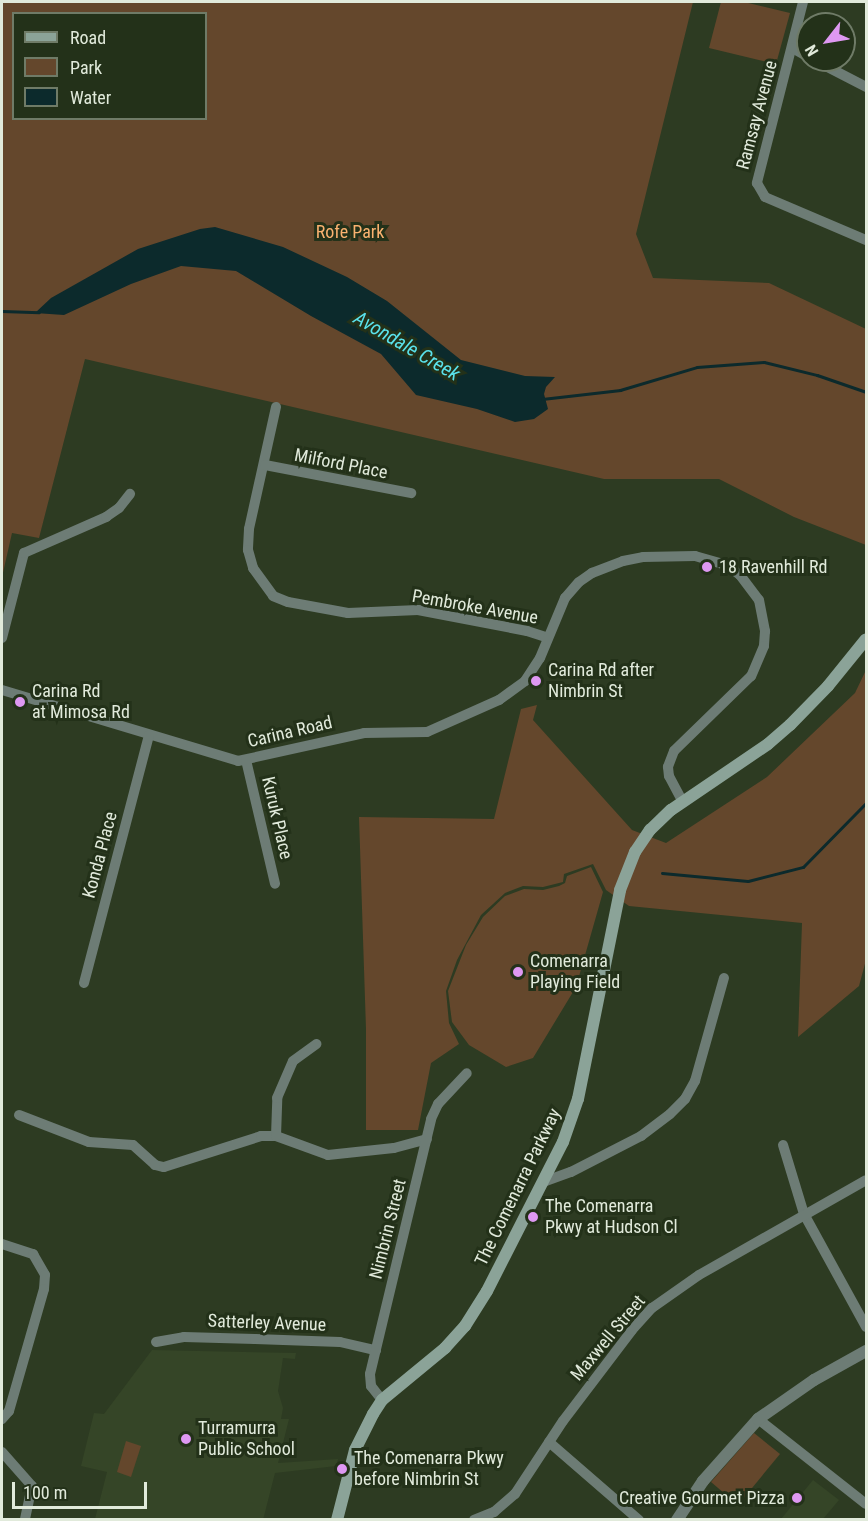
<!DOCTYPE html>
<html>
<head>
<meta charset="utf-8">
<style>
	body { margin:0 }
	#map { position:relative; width:868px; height:1521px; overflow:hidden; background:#2d3b22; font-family:"Roboto Condensed",sans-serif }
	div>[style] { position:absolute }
	.built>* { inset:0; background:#354527 }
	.green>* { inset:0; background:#64472c }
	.water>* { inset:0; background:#0c2a2c }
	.stream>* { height:3px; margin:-1.5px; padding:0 1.5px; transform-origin:1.5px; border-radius:1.5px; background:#0c2a2c }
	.minor>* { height:10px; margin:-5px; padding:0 5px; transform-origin:5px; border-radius:5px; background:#6d7c75 }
	.tertiary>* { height:12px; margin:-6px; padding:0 6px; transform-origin:6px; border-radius:6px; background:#6d7c75 }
	.secondary>* { height:12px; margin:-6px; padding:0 6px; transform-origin:6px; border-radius:6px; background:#8ba398 }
	.dots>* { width:16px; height:16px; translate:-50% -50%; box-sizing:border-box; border:3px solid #233119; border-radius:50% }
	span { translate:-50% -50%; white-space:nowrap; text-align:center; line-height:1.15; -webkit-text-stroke:6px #233119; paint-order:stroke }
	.street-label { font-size:18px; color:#e1eadb }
	.park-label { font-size:18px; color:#fab270 }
	.poi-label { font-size:18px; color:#e1eadb }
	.left { translate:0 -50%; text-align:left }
	.right { translate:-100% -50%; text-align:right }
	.water-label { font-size:20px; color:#5ae2eb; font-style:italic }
	.frame { position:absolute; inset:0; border:3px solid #e1eadb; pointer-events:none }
	.legend { position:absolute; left:12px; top:12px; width:195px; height:108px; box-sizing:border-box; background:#233119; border:2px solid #6f7b67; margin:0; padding:8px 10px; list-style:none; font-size:18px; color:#e1eadb }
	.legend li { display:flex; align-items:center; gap:12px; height:30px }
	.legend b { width:30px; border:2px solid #6f7b67 }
	.north { position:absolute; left:796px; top:12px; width:60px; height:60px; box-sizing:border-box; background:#233119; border:2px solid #6f7b67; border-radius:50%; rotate:239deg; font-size:16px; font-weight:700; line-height:24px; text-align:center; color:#e1eadb }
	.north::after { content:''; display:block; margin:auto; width:21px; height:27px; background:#de98f2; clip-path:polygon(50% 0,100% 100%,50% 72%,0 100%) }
	.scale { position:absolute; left:12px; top:1482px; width:135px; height:27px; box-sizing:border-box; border:3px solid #e1eadb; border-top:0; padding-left:8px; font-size:18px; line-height:21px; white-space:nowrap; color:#e1eadb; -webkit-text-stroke:4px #233119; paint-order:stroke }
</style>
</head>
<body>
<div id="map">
	<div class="built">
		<i style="clip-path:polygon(152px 1350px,296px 1353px,295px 1359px,283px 1358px,278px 1391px,283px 1408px,281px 1419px,289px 1419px,278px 1463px,338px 1459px,336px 1466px,275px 1473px,263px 1520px,95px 1519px,107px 1472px,81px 1466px,94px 1413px,104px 1414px)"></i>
		<i style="clip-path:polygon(813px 1480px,839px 1500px,823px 1519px,781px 1519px)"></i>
	</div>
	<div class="green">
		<i style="clip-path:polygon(evenodd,2px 2px,693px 2px,636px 234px,653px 278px,769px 283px,866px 329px,866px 545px,794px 517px,719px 479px,604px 479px,85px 359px,39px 538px,12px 533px,2px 577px,2px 2px,14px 14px,206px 14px,206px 118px,14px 118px,14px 14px)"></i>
		<i style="clip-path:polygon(721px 2px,744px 2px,790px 13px,776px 64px,709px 48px)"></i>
		<i style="clip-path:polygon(866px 670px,866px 960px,859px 986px,798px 1037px,802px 923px,629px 906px,606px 890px,593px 864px,564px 874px,563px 882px,543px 887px,523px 886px,505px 893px,481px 915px,457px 960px,446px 991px,449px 1023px,459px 1044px,431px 1063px,418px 1130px,366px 1130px,366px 1029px,359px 817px,494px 819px,521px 709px,537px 705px,533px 720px,632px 830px,666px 843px,767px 777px,855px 693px)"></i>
		<i style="clip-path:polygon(591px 867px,603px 892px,576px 987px,533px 1058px,506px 1067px,469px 1045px,452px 1022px,448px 991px,466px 945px,483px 917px,505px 896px,524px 889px,543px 890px,559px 886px,565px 883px,567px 876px)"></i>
		<i style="clip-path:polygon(754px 1433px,780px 1454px,738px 1505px,711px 1482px)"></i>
		<i style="clip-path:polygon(126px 1441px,141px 1446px,131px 1477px,117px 1472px)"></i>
	</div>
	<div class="water">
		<i style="clip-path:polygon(215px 227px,283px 247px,347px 277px,387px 301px,461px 360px,525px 376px,555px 377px,546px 387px,544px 394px,548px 409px,534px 419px,515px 422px,477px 409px,416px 395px,381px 354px,311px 316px,236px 271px,181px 266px,131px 284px,64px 315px,35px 313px,51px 298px,138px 249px,200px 229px)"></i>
	</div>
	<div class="stream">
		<i style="left:2px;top:311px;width:37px;rotate:2deg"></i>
		<i style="left:542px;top:399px;width:79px;rotate:-6.6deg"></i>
		<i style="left:620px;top:390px;width:80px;rotate:-16.6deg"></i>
		<i style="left:697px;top:367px;width:67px;rotate:-4.3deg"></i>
		<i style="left:764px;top:362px;width:55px;rotate:13.8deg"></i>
		<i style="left:817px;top:375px;width:52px;rotate:19.1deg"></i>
		<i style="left:662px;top:873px;width:86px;rotate:5.3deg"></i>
		<i style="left:748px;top:881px;width:57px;rotate:-14.3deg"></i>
		<i style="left:803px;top:867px;width:90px;rotate:-45.5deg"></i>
	</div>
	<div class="minor">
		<i style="left:803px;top:2px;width:187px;rotate:104.3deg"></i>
		<i style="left:757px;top:183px;width:16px;rotate:60deg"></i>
		<i style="left:765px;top:197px;width:110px;rotate:23.1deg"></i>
		<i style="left:792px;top:48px;width:18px;rotate:29deg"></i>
		<i style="left:814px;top:60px;width:59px;rotate:27.4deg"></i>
		<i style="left:276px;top:407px;width:125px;rotate:102.5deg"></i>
		<i style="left:249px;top:529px;width:21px;rotate:93deg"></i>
		<i style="left:248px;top:550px;width:19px;rotate:74deg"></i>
		<i style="left:253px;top:568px;width:34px;rotate:54deg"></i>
		<i style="left:273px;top:596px;width:16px;rotate:22deg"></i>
		<i style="left:288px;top:602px;width:61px;rotate:10.4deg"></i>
		<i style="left:348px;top:613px;width:70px;rotate:-2.5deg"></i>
		<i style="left:418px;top:610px;width:111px;rotate:10.9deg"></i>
		<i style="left:527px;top:631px;width:22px;rotate:18deg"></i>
		<i style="left:265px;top:465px;width:149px;rotate:10.9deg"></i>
		<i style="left:2px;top:638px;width:88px;rotate:-75.5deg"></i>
		<i style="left:24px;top:553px;width:90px;rotate:-23.7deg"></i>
		<i style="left:106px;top:517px;width:16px;rotate:-35deg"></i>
		<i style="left:119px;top:508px;width:18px;rotate:-52deg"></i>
		<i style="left:2px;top:690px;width:246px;rotate:16.7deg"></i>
		<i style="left:238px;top:761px;width:129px;rotate:-12.5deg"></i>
		<i style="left:364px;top:733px;width:63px;rotate:-0.9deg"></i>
		<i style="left:427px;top:732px;width:79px;rotate:-24deg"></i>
		<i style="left:499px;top:700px;width:32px;rotate:-36deg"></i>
		<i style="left:525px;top:681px;width:27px;rotate:-57deg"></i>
		<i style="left:540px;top:658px;width:65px;rotate:-67.4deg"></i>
		<i style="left:565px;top:598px;width:21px;rotate:-49deg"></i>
		<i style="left:579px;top:582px;width:16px;rotate:-35deg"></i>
		<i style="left:592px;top:573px;width:33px;rotate:-21deg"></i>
		<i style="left:623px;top:561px;width:20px;rotate:-11deg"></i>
		<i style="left:643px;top:557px;width:52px;rotate:-1.1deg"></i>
		<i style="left:695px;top:556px;width:33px;rotate:16deg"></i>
		<i style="left:727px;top:565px;width:16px;rotate:38deg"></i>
		<i style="left:740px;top:575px;width:31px;rotate:53deg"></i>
		<i style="left:759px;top:600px;width:32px;rotate:79deg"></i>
		<i style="left:765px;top:631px;width:15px;rotate:94deg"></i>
		<i style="left:764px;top:646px;width:33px;rotate:113deg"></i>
		<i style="left:751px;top:676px;width:107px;rotate:135.8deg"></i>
		<i style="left:674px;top:751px;width:17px;rotate:111deg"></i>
		<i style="left:668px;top:767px;width:9px;rotate:84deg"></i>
		<i style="left:669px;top:776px;width:30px;rotate:62deg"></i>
		<i style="left:246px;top:760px;width:127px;rotate:76.8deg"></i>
		<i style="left:84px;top:983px;width:256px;rotate:-75.3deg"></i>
		<i style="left:19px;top:1115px;width:75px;rotate:21.1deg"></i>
		<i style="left:89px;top:1142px;width:44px;rotate:3.9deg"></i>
		<i style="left:133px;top:1145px;width:30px;rotate:42deg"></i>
		<i style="left:155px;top:1165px;width:9px;rotate:13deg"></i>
		<i style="left:164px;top:1167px;width:102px;rotate:-17.7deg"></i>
		<i style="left:261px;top:1136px;width:15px"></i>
		<i style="left:276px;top:1136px;width:55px;rotate:20.1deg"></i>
		<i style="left:328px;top:1155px;width:66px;rotate:-6.1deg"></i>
		<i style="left:394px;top:1148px;width:34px;rotate:-15deg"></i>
		<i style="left:276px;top:1136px;width:38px;rotate:-88deg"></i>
		<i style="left:277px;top:1098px;width:40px;rotate:-66.6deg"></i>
		<i style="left:293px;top:1061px;width:29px;rotate:-36deg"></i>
		<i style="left:783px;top:1145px;width:72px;rotate:73.1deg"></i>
		<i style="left:804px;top:1214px;width:129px;rotate:61.2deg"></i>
		<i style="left:543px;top:1182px;width:30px;rotate:-20deg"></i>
		<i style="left:571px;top:1172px;width:79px;rotate:-27.2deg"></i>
		<i style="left:641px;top:1136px;width:36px;rotate:-37deg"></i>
		<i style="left:670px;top:1114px;width:21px;rotate:-45deg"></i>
		<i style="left:685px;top:1099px;width:21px;rotate:-61deg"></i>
		<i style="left:695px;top:1081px;width:107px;rotate:-74.3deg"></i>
		<i style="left:2px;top:1244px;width:33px;rotate:18deg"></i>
		<i style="left:33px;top:1254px;width:24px;rotate:60deg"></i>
		<i style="left:45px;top:1275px;width:14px;rotate:94deg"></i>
		<i style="left:44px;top:1289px;width:127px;rotate:106deg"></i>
		<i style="left:9px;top:1411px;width:11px;rotate:131deg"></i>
		<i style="left:156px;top:1342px;width:28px;rotate:-10deg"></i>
		<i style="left:184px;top:1337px;width:71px;rotate:1.6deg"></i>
		<i style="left:255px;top:1339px;width:85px;rotate:2deg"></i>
		<i style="left:340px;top:1342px;width:37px;rotate:13deg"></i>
		<i style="left:382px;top:1400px;width:18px;rotate:-128deg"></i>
		<i style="left:371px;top:1386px;width:12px;rotate:-95deg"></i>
		<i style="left:370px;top:1374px;width:262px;rotate:-76.5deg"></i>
		<i style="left:431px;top:1119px;width:17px;rotate:-65deg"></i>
		<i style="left:438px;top:1104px;width:42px;rotate:-46.9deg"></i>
		<i style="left:758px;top:1419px;width:137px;rotate:38.2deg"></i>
		<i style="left:549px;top:1442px;width:119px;rotate:40.9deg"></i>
		<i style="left:2px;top:1452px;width:45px;rotate:48.6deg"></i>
		<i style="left:32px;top:1486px;width:35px;rotate:102deg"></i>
		<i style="left:474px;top:1520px;width:22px;rotate:-22deg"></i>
		<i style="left:494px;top:1512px;width:28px;rotate:-41deg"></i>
		<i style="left:515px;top:1494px;width:87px;rotate:-56.7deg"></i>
		<i style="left:563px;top:1421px;width:114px;rotate:-52.8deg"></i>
		<i style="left:632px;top:1330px;width:30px;rotate:-48deg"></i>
		<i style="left:652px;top:1308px;width:57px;rotate:-35.1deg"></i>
		<i style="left:699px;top:1275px;width:192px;rotate:-29.6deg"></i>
	</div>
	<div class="tertiary">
		<i style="left:677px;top:1520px;width:47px;rotate:-56.3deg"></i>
		<i style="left:703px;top:1481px;width:83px;rotate:-48.4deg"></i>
		<i style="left:758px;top:1419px;width:68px;rotate:-34.9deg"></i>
		<i style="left:814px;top:1380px;width:60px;rotate:-29.1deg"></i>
	</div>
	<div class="secondary">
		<i style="left:337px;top:1520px;width:72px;rotate:-75.6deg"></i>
		<i style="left:355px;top:1450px;width:40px;rotate:-63.4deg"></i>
		<i style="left:373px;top:1414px;width:17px;rotate:-57deg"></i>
		<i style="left:382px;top:1400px;width:82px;rotate:-39.5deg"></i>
		<i style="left:445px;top:1348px;width:30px;rotate:-48deg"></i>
		<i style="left:465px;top:1326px;width:41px;rotate:-57.8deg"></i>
		<i style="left:487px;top:1291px;width:167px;rotate:-63deg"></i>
		<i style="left:563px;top:1142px;width:46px;rotate:-70.8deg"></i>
		<i style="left:578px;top:1099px;width:213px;rotate:-78.6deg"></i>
		<i style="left:620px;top:890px;width:41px;rotate:-68.5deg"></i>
		<i style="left:635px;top:852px;width:27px;rotate:-56deg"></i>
		<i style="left:650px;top:830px;width:29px;rotate:-44deg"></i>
		<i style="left:671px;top:810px;width:117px;rotate:-34.2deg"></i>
		<i style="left:768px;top:744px;width:29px;rotate:-41deg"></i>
		<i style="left:790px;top:725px;width:54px;rotate:-45.7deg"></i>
		<i style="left:828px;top:686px;width:60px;rotate:-51deg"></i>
	</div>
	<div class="dots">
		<i style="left:707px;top:567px;background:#de98f2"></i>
		<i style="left:536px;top:681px;background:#de98f2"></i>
		<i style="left:20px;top:702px;background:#de98f2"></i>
		<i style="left:518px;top:972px;background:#de98f2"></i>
		<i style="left:533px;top:1217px;background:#de98f2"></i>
		<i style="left:186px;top:1439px;background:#de98f2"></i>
		<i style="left:342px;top:1469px;background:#de98f2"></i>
		<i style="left:797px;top:1498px;background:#de98f2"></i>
	</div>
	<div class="street-label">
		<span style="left:757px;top:115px;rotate:-75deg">Ramsay Avenue</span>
		<span style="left:341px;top:464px;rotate:11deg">Milford Place</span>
		<span style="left:475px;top:607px;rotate:10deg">Pembroke Avenue</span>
		<span style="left:290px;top:732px;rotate:-13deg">Carina Road</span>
		<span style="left:277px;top:818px;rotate:77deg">Kuruk Place</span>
		<span style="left:100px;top:855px;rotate:-75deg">Konda Place</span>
		<span style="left:518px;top:1187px;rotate:-64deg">The Comenarra Parkway</span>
		<span style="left:388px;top:1229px;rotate:-76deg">Nimbrin Street</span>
		<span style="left:267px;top:1323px;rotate:2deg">Satterley Avenue</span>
		<span style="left:608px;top:1338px;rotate:-50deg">Maxwell Street</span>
	</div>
	<div class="park-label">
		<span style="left:350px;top:232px">Rofe Park</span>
	</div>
	<div class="poi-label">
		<span class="left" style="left:719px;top:567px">18 Ravenhill Rd</span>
		<span class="left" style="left:548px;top:681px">Carina Rd after<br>Nimbrin St</span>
		<span class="left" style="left:32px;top:702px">Carina Rd<br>at Mimosa Rd</span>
		<span class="left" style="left:530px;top:972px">Comenarra<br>Playing Field</span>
		<span class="left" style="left:545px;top:1217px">The Comenarra<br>Pkwy at Hudson Cl</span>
		<span class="left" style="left:198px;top:1439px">Turramurra<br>Public School</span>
		<span class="left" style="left:354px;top:1469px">The Comenarra Pkwy<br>before Nimbrin St</span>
		<span class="right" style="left:785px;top:1498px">Creative Gourmet Pizza</span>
	</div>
	<div class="water-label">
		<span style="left:407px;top:346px;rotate:30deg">Avondale Creek</span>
	</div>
	<div class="frame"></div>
	<ul class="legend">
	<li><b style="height:8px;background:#8ba398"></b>Road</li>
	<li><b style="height:16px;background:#64472c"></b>Park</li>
	<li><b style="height:16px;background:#0c2a2c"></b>Water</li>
	</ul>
	<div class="north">N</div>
	<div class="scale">100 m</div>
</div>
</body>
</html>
